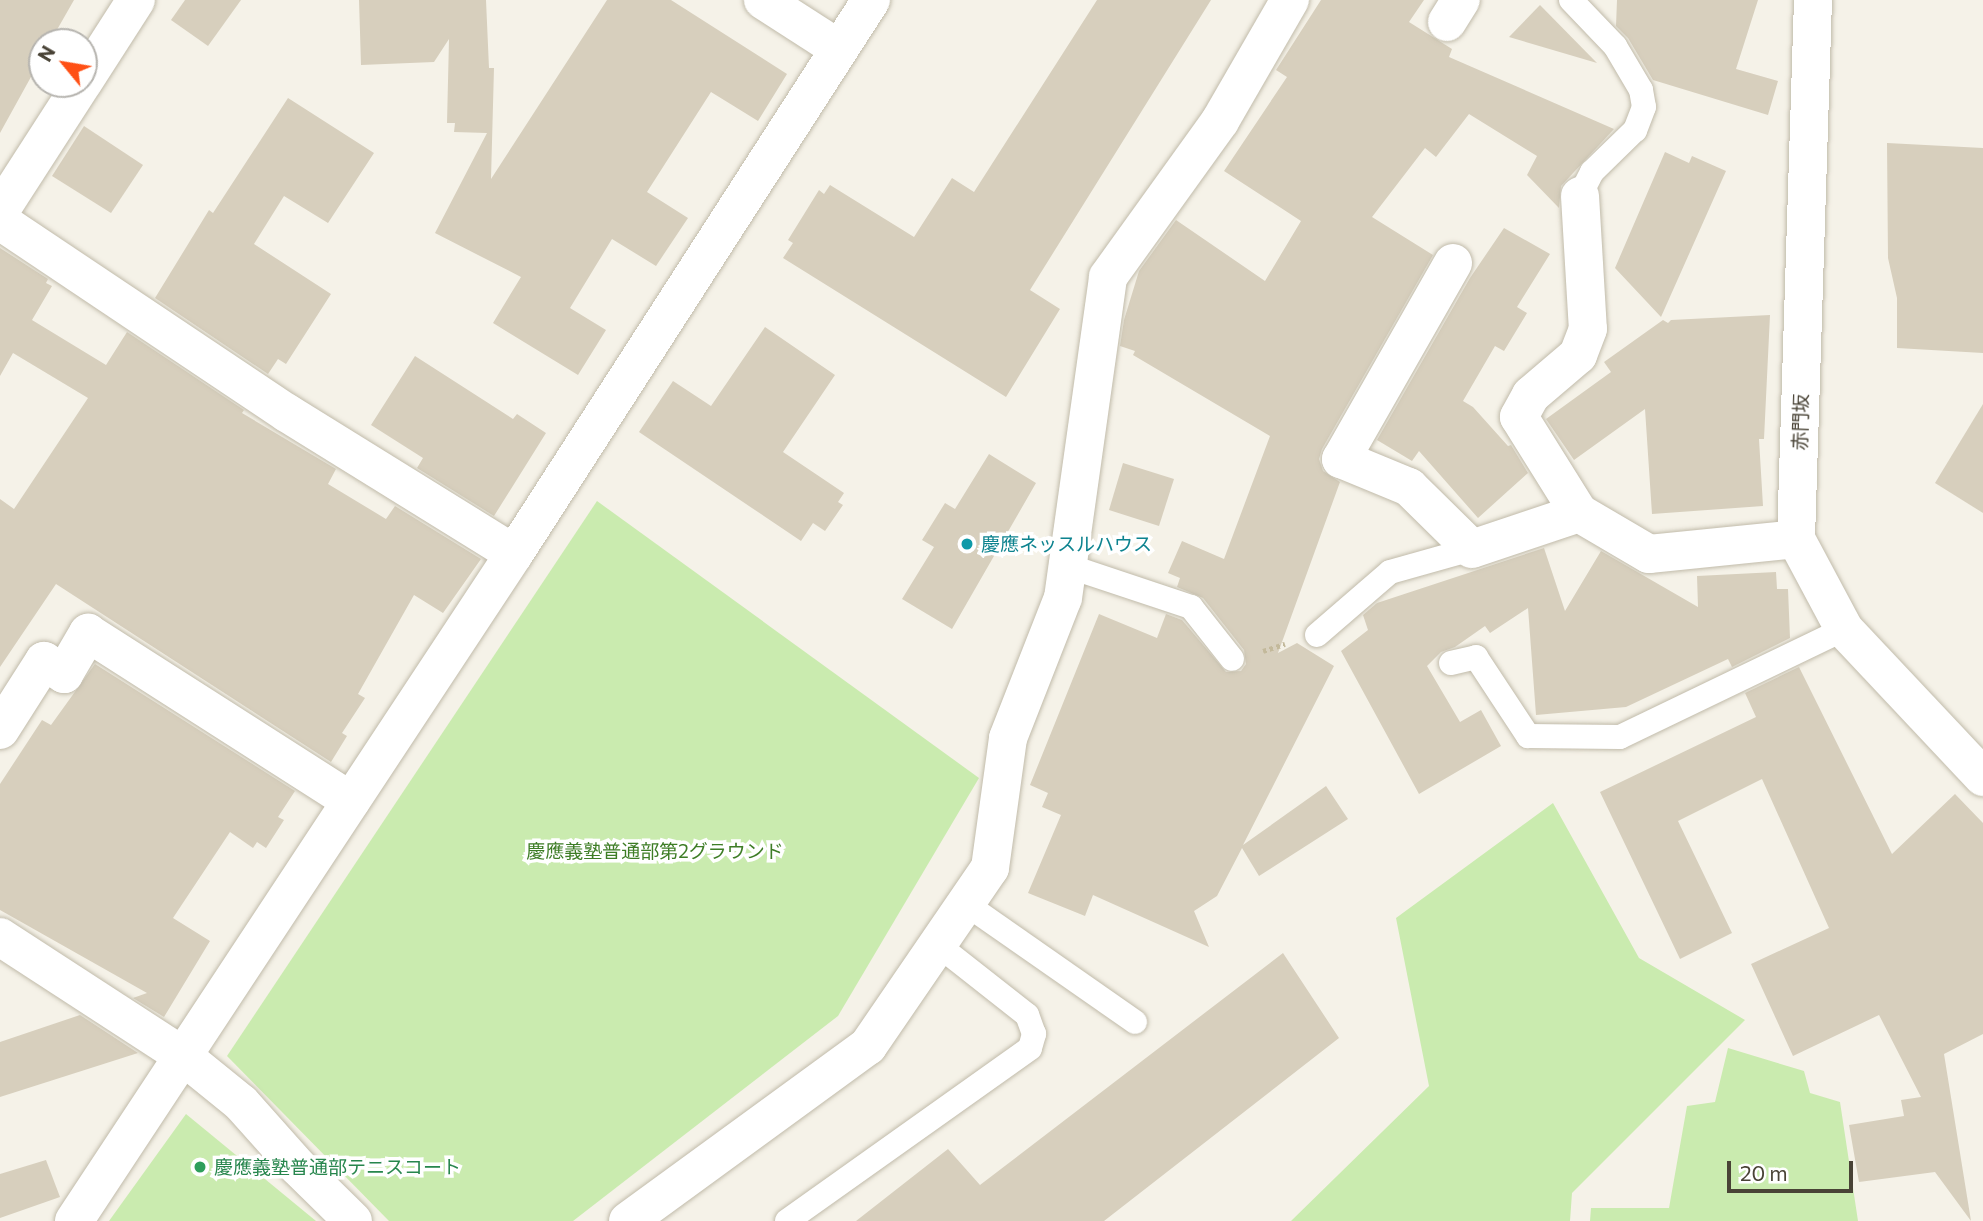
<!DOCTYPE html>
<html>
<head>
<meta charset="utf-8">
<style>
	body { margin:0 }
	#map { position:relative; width:1983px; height:1221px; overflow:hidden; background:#f5f2e8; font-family:Commissioner,"Noto Sans JP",sans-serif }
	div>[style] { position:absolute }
	.green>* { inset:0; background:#caebaf }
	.building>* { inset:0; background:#d7cfbd }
	.path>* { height:4.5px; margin-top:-2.25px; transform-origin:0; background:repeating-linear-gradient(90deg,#c3b99b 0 3.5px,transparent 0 7px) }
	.roads { filter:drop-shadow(0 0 2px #c1bbaa) drop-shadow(0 0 2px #c1bbaa) }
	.lane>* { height:24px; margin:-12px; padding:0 12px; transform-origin:12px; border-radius:12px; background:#fff }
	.street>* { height:38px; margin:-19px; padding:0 19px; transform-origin:19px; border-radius:19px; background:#fff }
	.dots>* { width:19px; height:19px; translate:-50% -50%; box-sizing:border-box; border:4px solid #fff; border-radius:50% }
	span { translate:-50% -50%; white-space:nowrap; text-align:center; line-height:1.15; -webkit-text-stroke:7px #fff; paint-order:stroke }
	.street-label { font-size:19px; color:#494336 }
	.culture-label { font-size:19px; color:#0d838f }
	.left { translate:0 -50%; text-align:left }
	.park-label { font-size:19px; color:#3e7d26 }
	.leisure-label { font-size:19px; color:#27864d }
	.north { position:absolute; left:28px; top:28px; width:70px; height:70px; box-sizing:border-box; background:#fff; border:2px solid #b6b4af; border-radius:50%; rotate:300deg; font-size:19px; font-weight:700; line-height:28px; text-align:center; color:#494336 }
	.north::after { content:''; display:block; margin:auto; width:24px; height:32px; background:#ff5015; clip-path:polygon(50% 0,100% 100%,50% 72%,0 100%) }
	.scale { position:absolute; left:1727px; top:1161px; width:126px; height:32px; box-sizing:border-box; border:4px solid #494336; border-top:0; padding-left:9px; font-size:21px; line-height:24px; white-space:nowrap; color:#494336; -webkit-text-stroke:5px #fff; paint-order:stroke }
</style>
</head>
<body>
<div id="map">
	<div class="green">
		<i style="clip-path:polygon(597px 501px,979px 778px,838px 1016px,573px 1221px,389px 1221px,227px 1056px)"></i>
		<i style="clip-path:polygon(1553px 803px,1639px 958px,1745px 1020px,1572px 1193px,1570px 1221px,1291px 1221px,1429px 1086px,1396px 918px)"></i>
		<i style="clip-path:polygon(1728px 1048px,1804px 1071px,1810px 1093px,1840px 1102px,1858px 1221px,1590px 1221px,1591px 1208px,1669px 1208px,1687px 1106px,1715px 1102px)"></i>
		<i style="clip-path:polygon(186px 1114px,316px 1221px,109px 1221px)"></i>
	</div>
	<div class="building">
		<i style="clip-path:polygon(0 0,74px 0,50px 42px,42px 42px,42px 57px,0 133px)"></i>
		<i style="clip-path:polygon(185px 0,241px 0,208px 46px,171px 20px)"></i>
		<i style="clip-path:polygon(359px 0,486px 0,489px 68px,494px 68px,491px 179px,607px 0,671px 0,787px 74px,758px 121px,711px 92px,647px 192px,688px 218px,656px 266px,612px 239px,570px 308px,606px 330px,578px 375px,493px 323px,521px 277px,435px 233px,487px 133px,454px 132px,455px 123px,447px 123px,449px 39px,434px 62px,361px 65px)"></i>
		<i style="clip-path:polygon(1097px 0,1211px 0,1030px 290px,1060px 309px,1006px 397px,783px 258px,793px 243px,788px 240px,819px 190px,824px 194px,830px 185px,914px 237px,952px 178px,974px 192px)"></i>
		<i style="clip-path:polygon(1321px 0,1424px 0,1409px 22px,1452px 49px,1449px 57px,1614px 129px,1561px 186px,1559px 208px,1527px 175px,1537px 156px,1469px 114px,1436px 157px,1425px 148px,1372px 217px,1433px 255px,1322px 449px,1319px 459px,1323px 471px,1340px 482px,1278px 653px,1297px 643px,1334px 666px,1243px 845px,1326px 786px,1348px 819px,1259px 876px,1242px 848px,1217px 896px,1194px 911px,1209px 947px,1093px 895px,1085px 916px,1028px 893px,1061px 815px,1042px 807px,1048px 793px,1030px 785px,1099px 614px,1157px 638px,1166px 614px,1182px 620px,1226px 672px,1241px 671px,1246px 664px,1244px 650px,1203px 598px,1177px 587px,1180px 578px,1168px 573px,1182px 541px,1224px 559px,1270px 436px,1133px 355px,1135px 351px,1120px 346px,1124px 320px,1139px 271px,1176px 220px,1265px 281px,1301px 221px,1224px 171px,1287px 77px,1276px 70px)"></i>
		<i style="clip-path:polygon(1617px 0,1758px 0,1736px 69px,1778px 81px,1768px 115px,1653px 80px,1628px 38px,1616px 26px)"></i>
		<i style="clip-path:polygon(1540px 5px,1597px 63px,1509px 37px)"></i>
		<i style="clip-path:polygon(288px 98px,374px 153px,328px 223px,284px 196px,254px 244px,331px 294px,286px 364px,278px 359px,268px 374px,155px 298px,209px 210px,213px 213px)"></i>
		<i style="clip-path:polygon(84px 126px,143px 165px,111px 213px,52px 176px)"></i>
		<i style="clip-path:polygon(1887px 143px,1983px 148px,1983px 353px,1897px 348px,1897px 298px,1888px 258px)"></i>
		<i style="clip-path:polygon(1665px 152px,1689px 163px,1692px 156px,1726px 171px,1661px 317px,1615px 268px)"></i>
		<i style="clip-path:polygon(1504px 228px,1550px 254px,1517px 307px,1527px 313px,1504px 351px,1495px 346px,1463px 401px,1473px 407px,1508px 446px,1511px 445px,1528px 473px,1478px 518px,1419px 451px,1412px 461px,1377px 440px,1470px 278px)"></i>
		<i style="clip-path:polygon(0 248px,48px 279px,46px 283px,52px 286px,32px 320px,106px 365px,127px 332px,244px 410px,242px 413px,336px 469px,328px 484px,386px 519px,395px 506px,481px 559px,443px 613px,414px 595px,358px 694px,365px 698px,342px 733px,347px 736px,331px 762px,56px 584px,0 667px,0 499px,14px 509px,88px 398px,13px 353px,0 376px)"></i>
		<i style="clip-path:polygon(1770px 315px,1764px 439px,1759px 439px,1763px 506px,1652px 514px,1645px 409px,1574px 460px,1546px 419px,1611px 372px,1604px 362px,1663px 320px,1668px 323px,1671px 320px)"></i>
		<i style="clip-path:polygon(765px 327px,835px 375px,783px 452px,844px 493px,838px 502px,843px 505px,825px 531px,813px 523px,801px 541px,639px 432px,673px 381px,711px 406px)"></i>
		<i style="clip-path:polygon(415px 356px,513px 419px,517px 414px,546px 433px,494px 516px,417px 468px,423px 458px,371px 425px)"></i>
		<i style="clip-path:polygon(1983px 404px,1983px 513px,1935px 483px)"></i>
		<i style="clip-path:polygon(989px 454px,1036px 483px,952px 629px,902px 599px,934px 547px,922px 540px,945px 503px,955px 509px)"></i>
		<i style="clip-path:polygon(1123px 463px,1174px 479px,1159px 526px,1109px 510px)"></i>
		<i style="clip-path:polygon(1544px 548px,1565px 611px,1601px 551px,1698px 607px,1697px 576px,1776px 572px,1777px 589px,1788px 589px,1790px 638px,1732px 667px,1728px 659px,1626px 707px,1536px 715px,1528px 608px,1490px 633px,1485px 626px,1455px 647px,1441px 652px,1427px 666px,1460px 722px,1481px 710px,1501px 746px,1419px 794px,1341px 651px,1368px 630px,1363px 615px,1377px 603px)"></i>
		<i style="clip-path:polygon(95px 664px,295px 791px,278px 817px,284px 820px,266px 848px,257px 842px,253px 848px,230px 832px,173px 918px,210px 941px,164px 1017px,133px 998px,147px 993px,0 910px,0 784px,42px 720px,51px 725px)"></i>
		<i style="clip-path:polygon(1799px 667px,1892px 854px,1955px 794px,1983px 823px,1983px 1034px,1944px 1054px,1971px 1221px,1935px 1172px,1859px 1182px,1849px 1125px,1904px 1116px,1901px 1100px,1921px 1097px,1879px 1015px,1793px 1056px,1751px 964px,1829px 928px,1762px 779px,1678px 821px,1732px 933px,1680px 959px,1600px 792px,1756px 717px,1745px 693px)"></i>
		<i style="clip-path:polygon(1283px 953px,1339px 1038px,1104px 1221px,856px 1221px,948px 1149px,980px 1185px)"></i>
		<i style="clip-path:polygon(80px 1015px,138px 1053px,0 1097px,0 1042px)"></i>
		<i style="clip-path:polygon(46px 1160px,60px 1197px,0 1218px,0 1174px)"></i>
	</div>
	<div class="path">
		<i style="left:1263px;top:651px;width:23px;rotate:-18deg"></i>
	</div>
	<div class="roads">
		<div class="lane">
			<i style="left:1571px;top:0;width:64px;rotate:46.3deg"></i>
			<i style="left:1615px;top:46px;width:51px;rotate:59.4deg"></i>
			<i style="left:1641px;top:90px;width:17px;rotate:80deg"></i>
			<i style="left:1644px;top:107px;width:25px;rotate:111deg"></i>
			<i style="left:1635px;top:130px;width:60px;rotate:135.7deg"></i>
			<i style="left:1592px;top:172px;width:27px;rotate:117deg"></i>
			<i style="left:1068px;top:566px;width:130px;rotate:18.4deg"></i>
			<i style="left:1191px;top:607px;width:66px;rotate:51.7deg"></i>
			<i style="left:1317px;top:635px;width:96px;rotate:-40.8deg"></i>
			<i style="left:1390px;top:572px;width:85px;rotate:-15.7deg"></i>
			<i style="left:1451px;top:663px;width:26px;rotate:-13deg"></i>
			<i style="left:1476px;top:657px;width:95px;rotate:56.6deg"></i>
			<i style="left:1528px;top:736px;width:92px;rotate:0.6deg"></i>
			<i style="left:1620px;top:737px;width:249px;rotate:-25.7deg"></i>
			<i style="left:966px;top:904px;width:206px;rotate:34.9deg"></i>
			<i style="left:787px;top:1221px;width:298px;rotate:-35.4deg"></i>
			<i style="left:1030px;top:1048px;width:15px;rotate:-74deg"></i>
			<i style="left:1034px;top:1034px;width:20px;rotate:-110deg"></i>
			<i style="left:1027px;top:1015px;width:113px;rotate:-141.8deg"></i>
		</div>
		<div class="street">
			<i style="left:763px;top:0;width:90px;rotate:32.8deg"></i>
			<i style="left:1813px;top:0;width:539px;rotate:91.81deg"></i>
			<i style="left:1796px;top:539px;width:102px;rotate:61.9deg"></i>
			<i style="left:1844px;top:629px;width:203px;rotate:46.8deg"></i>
			<i style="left:1447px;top:22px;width:26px;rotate:-58deg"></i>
			<i style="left:84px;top:81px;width:96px;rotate:-57.3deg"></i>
			<i style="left:1580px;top:196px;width:133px;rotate:86.6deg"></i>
			<i style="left:1588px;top:329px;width:28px;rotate:111deg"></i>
			<i style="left:1578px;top:355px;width:62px;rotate:139.6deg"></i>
			<i style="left:1531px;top:395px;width:25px;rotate:119deg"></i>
			<i style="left:1519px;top:417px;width:113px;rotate:58deg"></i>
			<i style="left:1579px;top:513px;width:81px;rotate:30.4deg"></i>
			<i style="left:1649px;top:554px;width:148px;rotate:-5.8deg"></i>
			<i style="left:0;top:211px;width:151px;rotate:-57.2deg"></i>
			<i style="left:0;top:221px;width:345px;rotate:33.8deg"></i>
			<i style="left:287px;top:413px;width:267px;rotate:31.8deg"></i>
			<i style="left:1453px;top:263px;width:226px;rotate:119.7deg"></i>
			<i style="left:1341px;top:459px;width:74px;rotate:22.4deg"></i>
			<i style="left:1409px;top:487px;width:88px;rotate:44.5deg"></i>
			<i style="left:1472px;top:549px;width:113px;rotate:-18.6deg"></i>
			<i style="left:0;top:730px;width:82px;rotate:-57.5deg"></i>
			<i style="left:44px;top:661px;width:24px;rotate:33deg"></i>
			<i style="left:64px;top:674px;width:48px;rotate:-59.7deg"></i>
			<i style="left:88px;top:633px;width:312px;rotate:32.6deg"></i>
			<i style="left:0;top:937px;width:218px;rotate:33deg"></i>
			<i style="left:183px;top:1056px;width:75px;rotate:39deg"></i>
			<i style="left:241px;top:1103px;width:86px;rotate:48.3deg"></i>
			<i style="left:298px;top:1167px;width:77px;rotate:44.5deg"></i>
			<i style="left:74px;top:1221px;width:799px;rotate:-56.59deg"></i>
			<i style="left:514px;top:554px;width:659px;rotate:-57.2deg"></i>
			<i style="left:628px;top:1221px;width:297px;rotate:-36.1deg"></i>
			<i style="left:868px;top:1046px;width:216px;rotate:-55.6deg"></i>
			<i style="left:990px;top:868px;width:131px;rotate:-82.1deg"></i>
			<i style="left:1008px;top:738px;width:150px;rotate:-68.6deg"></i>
			<i style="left:1063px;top:598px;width:324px;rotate:-82deg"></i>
			<i style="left:1108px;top:277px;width:192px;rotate:-54.3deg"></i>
			<i style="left:1220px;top:121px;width:140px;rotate:-60deg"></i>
		</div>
	</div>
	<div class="dots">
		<i style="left:967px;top:544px;background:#0f9aa8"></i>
		<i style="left:200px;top:1167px;background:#2e9e5b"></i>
	</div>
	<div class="street-label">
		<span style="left:1800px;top:422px;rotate:-88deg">赤門坂</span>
	</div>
	<div class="culture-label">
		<span class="left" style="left:981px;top:544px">慶應ネッスルハウス</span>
	</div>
	<div class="park-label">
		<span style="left:655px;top:851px">慶應義塾普通部第2グラウンド</span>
	</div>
	<div class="leisure-label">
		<span class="left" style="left:214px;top:1167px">慶應義塾普通部テニスコート</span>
	</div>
	<div class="north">N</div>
	<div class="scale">20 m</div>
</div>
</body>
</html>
